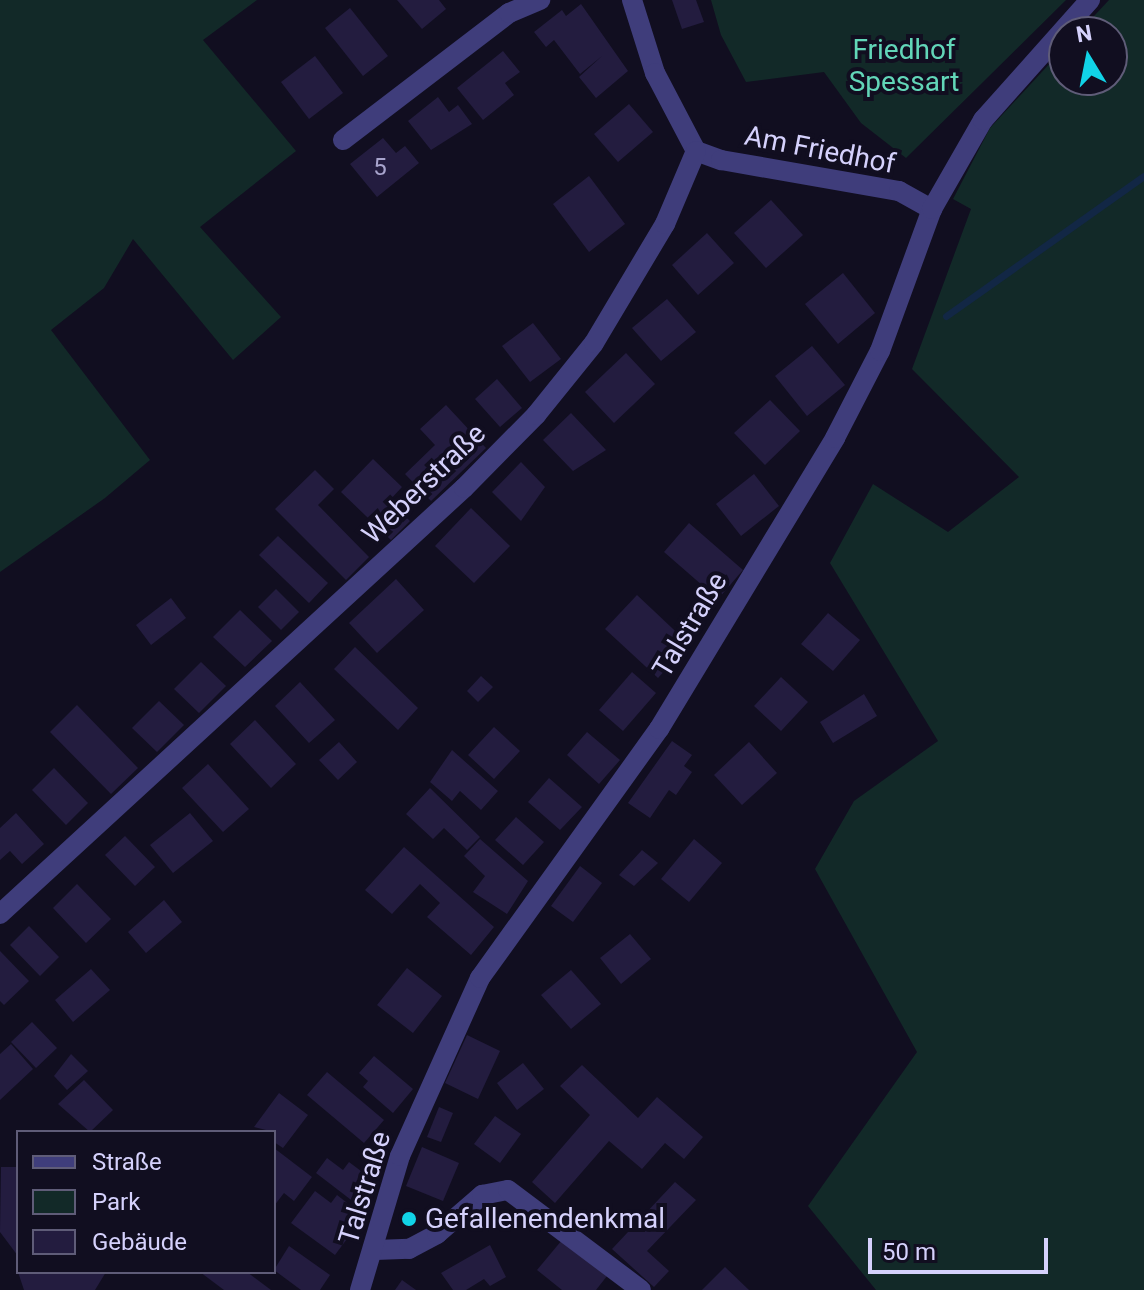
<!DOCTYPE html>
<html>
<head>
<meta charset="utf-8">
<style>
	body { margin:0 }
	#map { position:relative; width:1144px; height:1290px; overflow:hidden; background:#110e20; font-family:Roboto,sans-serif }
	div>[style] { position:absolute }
	.green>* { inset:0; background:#122928 }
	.stream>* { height:7px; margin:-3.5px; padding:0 3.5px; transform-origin:3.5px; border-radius:3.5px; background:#122745 }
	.building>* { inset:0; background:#231c3f }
	.minor>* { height:20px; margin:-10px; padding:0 10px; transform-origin:10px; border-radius:10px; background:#3f3d7b }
	.dots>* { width:22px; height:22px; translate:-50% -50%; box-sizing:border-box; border:4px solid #110e20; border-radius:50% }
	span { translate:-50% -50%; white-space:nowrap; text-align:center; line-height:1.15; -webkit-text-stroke:8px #110e20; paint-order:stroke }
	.number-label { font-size:24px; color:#a8a4cd }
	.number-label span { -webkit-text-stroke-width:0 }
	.park-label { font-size:28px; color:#62d6b8 }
	.street-label { font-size:28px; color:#d5d1fc }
	.poi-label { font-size:28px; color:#d5d1fc }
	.left { translate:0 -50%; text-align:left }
	.legend { position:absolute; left:16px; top:1130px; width:260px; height:144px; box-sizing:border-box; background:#110e20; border:2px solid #5f5c78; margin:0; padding:10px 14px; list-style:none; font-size:24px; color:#d5d1fc }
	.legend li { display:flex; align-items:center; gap:16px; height:40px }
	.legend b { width:40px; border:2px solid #5f5c78 }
	.north { position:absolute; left:1048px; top:16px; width:80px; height:80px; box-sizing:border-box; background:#110e20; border:2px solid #5f5c78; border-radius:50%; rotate:350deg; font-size:22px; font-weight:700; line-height:32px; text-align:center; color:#d5d1fc }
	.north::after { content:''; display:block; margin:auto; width:28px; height:36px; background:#11d3e7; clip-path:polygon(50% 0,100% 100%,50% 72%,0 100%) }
	.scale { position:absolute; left:868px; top:1238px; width:180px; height:36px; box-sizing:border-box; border:4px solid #d5d1fc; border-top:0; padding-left:10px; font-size:24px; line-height:28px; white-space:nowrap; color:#d5d1fc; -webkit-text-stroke:6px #110e20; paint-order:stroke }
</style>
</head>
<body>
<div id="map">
	<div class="green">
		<i style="clip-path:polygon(0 0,257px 0,203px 40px,296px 151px,200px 227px,281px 317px,233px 360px,133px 239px,104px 288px,51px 330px,150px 460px,105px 498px,0 572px)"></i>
		<i style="clip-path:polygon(711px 0,1066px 0,906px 158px,861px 123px,824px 72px,746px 82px,721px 35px)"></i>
		<i style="clip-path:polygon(1109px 0,1144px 0,1144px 1290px,876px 1290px,808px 1206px,917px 1052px,815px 869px,854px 801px,938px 741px,830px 563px,873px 484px,948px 532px,1019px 477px,912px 369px,971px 209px,953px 199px,990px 128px,1064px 48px,1064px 80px,1112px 80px,1112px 32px,1079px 32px)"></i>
	</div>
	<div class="stream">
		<i style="left:946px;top:316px;width:242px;rotate:-35.3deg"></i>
	</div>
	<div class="building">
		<i style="clip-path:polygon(397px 0,439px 0,446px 9px,422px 29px)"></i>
		<i style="clip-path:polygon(672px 0,696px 0,704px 22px,682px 29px)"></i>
		<i style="clip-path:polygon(581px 4px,628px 71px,596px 98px,579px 77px,602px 56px,580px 74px,554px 40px,546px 47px,534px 32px,562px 10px,566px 16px)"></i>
		<i style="clip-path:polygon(350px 8px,388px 56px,363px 76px,325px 28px)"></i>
		<i style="clip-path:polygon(503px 51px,520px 72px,505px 83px,514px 95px,483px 120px,457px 88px)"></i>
		<i style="clip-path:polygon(315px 56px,343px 93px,309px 119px,281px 82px)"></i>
		<i style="clip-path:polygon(438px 97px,449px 112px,458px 105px,472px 124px,431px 150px,408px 121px)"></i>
		<i style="clip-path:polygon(629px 104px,653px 132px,618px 162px,594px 134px)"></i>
		<i style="clip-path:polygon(383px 138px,396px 153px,405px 146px,419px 163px,377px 197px,350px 164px)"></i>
		<i style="clip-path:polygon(589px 176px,625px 224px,589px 252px,553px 204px)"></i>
		<i style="clip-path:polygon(771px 200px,803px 235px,766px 268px,734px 233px)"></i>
		<i style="clip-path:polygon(707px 233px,734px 263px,698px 295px,672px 265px)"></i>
		<i style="clip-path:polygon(843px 273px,875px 313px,838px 344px,805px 304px)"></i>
		<i style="clip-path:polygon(667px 299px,696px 332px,661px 361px,632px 328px)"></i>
		<i style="clip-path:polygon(533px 323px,561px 359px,530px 382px,502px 346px)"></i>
		<i style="clip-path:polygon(812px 346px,845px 385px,807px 416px,775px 376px)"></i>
		<i style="clip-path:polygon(626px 353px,655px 384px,614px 423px,585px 392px)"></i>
		<i style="clip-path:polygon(497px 379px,522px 408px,500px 427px,475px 399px)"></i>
		<i style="clip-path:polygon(770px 400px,800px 431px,765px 465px,734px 433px)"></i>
		<i style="clip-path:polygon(446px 405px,486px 448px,431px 501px,405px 474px,435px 445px,420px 429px)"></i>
		<i style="clip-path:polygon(571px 413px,606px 450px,573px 471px,543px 440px)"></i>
		<i style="clip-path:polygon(373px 459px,402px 487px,389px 501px,410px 521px,391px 540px,341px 492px)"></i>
		<i style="clip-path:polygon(521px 462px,545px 487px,521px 521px,492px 492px)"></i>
		<i style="clip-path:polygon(315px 470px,334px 489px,318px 505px,369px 557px,346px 580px,275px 509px)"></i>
		<i style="clip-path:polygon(754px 474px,779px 506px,741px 536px,716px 504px)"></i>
		<i style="clip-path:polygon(471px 508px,510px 546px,474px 583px,435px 546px)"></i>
		<i style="clip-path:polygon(689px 523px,743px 570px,718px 599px,664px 552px)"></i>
		<i style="clip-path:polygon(278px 536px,328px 583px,309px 603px,259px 555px)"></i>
		<i style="clip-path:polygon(396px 579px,424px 610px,377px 653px,349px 623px)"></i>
		<i style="clip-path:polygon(276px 589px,299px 612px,281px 630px,258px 607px)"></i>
		<i style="clip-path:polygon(637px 595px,689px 644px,658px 678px,605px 629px)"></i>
		<i style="clip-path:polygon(171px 598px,186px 618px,151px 645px,136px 625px)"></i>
		<i style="clip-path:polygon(240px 610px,272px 641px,245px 667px,213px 637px)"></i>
		<i style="clip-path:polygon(828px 613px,860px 640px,833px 671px,801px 644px)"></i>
		<i style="clip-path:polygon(355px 647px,418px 708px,398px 730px,334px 669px)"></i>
		<i style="clip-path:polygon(201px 662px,226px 686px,199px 713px,174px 689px)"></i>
		<i style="clip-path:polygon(632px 672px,656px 693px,623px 731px,599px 710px)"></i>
		<i style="clip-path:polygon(481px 676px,493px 687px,478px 702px,467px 691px)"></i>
		<i style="clip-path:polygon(781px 677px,808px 702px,781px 731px,754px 706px)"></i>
		<i style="clip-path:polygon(300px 682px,335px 720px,309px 743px,275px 706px)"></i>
		<i style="clip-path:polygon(864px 694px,877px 716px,833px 743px,820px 722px)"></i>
		<i style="clip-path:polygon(159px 701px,184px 725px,157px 752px,132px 728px)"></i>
		<i style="clip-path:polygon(77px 705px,138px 768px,111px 794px,50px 732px)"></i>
		<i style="clip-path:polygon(255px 720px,296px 764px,271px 788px,230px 744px)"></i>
		<i style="clip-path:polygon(494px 727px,520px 751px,494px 779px,468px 755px)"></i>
		<i style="clip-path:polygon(587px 732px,620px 760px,599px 784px,567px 755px)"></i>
		<i style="clip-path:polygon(672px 741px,692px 755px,684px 766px,692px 772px,676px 795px,669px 790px,650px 818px,628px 803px)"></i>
		<i style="clip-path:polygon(339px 742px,357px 762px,338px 780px,319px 760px)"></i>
		<i style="clip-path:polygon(749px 742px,777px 773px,742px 805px,714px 775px)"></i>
		<i style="clip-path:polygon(452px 750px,498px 791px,481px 810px,460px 791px,452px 801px,430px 782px)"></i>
		<i style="clip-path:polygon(208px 764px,249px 809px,223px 832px,182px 788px)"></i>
		<i style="clip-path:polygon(54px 768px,88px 803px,66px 825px,32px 790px)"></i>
		<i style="clip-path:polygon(549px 778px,582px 807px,560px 830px,528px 802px)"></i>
		<i style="clip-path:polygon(430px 788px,480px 837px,467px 850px,444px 828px,433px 839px,406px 814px)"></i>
		<i style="clip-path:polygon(16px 813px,44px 844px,22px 864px,10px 851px,0 860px,0 828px)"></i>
		<i style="clip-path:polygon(190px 813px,213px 841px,173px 873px,150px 845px)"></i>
		<i style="clip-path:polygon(516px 817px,544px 842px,523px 865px,495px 840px)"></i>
		<i style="clip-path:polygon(125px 836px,155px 867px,135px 886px,105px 855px)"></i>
		<i style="clip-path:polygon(480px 839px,528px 881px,507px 914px,473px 892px,485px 876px,464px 856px)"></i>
		<i style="clip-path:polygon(694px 839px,722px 863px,689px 902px,661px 879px)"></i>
		<i style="clip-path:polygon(404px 847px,494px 927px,471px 955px,427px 917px,440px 903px,420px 884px,392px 914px,365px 890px)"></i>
		<i style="clip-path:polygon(642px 850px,658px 863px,634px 886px,619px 875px)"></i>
		<i style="clip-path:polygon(580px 866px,602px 883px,573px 922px,551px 906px)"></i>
		<i style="clip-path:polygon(77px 884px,111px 919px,86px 943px,53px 908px)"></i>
		<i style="clip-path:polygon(164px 900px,182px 922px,146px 953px,128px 932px)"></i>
		<i style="clip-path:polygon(29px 926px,59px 957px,40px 976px,10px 945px)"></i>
		<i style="clip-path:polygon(630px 934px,651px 959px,621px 984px,600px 958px)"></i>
		<i style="clip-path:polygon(0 951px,29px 981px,4px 1005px,0 1001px)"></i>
		<i style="clip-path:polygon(407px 968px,442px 996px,413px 1033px,377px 1005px)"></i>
		<i style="clip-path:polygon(91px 969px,110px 990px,73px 1022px,55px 1000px)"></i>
		<i style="clip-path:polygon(571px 970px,601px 1004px,571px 1029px,541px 995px)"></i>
		<i style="clip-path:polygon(32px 1022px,57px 1048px,36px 1068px,11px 1042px)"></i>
		<i style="clip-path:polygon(467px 1035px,500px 1051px,478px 1099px,445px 1083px)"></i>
		<i style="clip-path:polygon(11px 1044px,33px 1069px,0 1100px,0 1054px)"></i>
		<i style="clip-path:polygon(71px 1054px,88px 1071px,67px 1090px,54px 1076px)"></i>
		<i style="clip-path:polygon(374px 1056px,413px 1089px,393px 1113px,363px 1087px,368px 1081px,359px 1073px)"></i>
		<i style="clip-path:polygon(523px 1063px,544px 1089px,517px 1110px,497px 1083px)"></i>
		<i style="clip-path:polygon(582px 1065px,638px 1118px,657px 1097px,703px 1137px,684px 1159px,665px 1143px,642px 1169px,609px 1141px,555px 1203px,532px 1182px,590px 1115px,560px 1086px)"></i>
		<i style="clip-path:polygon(327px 1072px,384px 1120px,364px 1143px,307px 1095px)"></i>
		<i style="clip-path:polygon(84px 1080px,113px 1110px,90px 1132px,58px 1104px)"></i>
		<i style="clip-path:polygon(279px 1093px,308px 1115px,283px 1148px,274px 1142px,274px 1132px,254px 1127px)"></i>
		<i style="clip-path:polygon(439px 1107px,453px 1113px,441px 1142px,427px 1137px)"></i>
		<i style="clip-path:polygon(495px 1116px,521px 1134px,500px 1163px,474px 1144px)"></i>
		<i style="clip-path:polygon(422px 1147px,459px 1163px,443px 1201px,406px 1186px)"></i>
		<i style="clip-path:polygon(274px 1148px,312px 1177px,294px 1201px,284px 1193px,274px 1206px)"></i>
		<i style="clip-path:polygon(327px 1158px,343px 1170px,349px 1162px,377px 1183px,359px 1206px,316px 1173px)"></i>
		<i style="clip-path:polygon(1px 1167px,18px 1167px,18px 1256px,0 1232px)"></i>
		<i style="clip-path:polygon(675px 1182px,696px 1200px,647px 1251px,669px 1271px,654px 1287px,612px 1249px)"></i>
		<i style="clip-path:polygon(315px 1191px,331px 1203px,337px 1195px,364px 1216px,335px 1255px,291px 1223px)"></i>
		<i style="clip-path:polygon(562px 1240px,607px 1276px,596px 1290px,562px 1290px,537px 1270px)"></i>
		<i style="clip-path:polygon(490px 1245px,506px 1277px,490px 1286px,484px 1279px,466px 1290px,453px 1290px,441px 1273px)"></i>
		<i style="clip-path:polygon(289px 1246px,330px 1275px,320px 1290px,301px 1290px,274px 1270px)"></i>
		<i style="clip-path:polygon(725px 1267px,749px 1290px,702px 1290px)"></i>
		<i style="clip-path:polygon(18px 1272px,106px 1272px,95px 1290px,24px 1290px)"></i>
		<i style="clip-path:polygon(200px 1272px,247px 1272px,271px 1290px,224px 1290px)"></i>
		<i style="clip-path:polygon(402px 1280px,416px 1290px,395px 1290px)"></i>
	</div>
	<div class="minor">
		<i style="left:632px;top:0;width:77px;rotate:72.5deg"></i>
		<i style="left:655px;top:73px;width:88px;rotate:62.3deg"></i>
		<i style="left:343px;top:140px;width:209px;rotate:-37.4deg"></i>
		<i style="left:509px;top:13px;width:34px;rotate:-23deg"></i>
		<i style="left:696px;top:151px;width:27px;rotate:20deg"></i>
		<i style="left:721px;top:160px;width:181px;rotate:9.9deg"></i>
		<i style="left:899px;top:191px;width:38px;rotate:29deg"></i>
		<i style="left:0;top:914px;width:630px;rotate:-42.56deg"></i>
		<i style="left:464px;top:488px;width:103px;rotate:-45.4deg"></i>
		<i style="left:536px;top:415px;width:92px;rotate:-51.1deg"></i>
		<i style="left:594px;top:343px;width:139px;rotate:-59.2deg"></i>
		<i style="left:665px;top:224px;width:79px;rotate:-67deg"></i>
		<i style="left:375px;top:1250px;width:34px;rotate:-2deg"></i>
		<i style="left:409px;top:1249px;width:32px;rotate:-28deg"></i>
		<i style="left:437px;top:1234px;width:60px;rotate:-40.9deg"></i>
		<i style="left:482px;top:1195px;width:26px;rotate:-11deg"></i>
		<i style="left:508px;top:1190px;width:166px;rotate:36.9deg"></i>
		<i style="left:360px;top:1290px;width:140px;rotate:-73.4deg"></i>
		<i style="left:400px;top:1156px;width:195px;rotate:-65.8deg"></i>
		<i style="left:480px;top:978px;width:307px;rotate:-54.3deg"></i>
		<i style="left:659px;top:729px;width:340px;rotate:-58.8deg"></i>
		<i style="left:835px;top:438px;width:98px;rotate:-62.7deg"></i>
		<i style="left:880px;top:351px;width:151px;rotate:-69.9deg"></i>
		<i style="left:932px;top:209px;width:103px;rotate:-60.2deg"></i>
		<i style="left:983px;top:120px;width:161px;rotate:-48.3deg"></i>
	</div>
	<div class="dots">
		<i style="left:409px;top:1219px;background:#11d3e7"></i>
	</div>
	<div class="number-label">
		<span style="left:380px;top:168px">5</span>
	</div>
	<div class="park-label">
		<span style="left:904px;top:66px">Friedhof<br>Spessart</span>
	</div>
	<div class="street-label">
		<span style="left:820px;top:150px;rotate:11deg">Am Friedhof</span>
		<span style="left:424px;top:484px;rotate:-44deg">Weberstraße</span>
		<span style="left:690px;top:625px;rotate:-59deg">Talstraße</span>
		<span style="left:365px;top:1188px;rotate:-73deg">Talstraße</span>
	</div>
	<div class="poi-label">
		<span class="left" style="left:425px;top:1219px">Gefallenendenkmal</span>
	</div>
	<ul class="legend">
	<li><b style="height:10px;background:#3f3d7b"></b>Straße</li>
	<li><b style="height:22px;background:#122928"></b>Park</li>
	<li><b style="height:22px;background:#231c3f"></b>Gebäude</li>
	</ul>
	<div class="north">N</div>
	<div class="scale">50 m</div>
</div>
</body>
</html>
